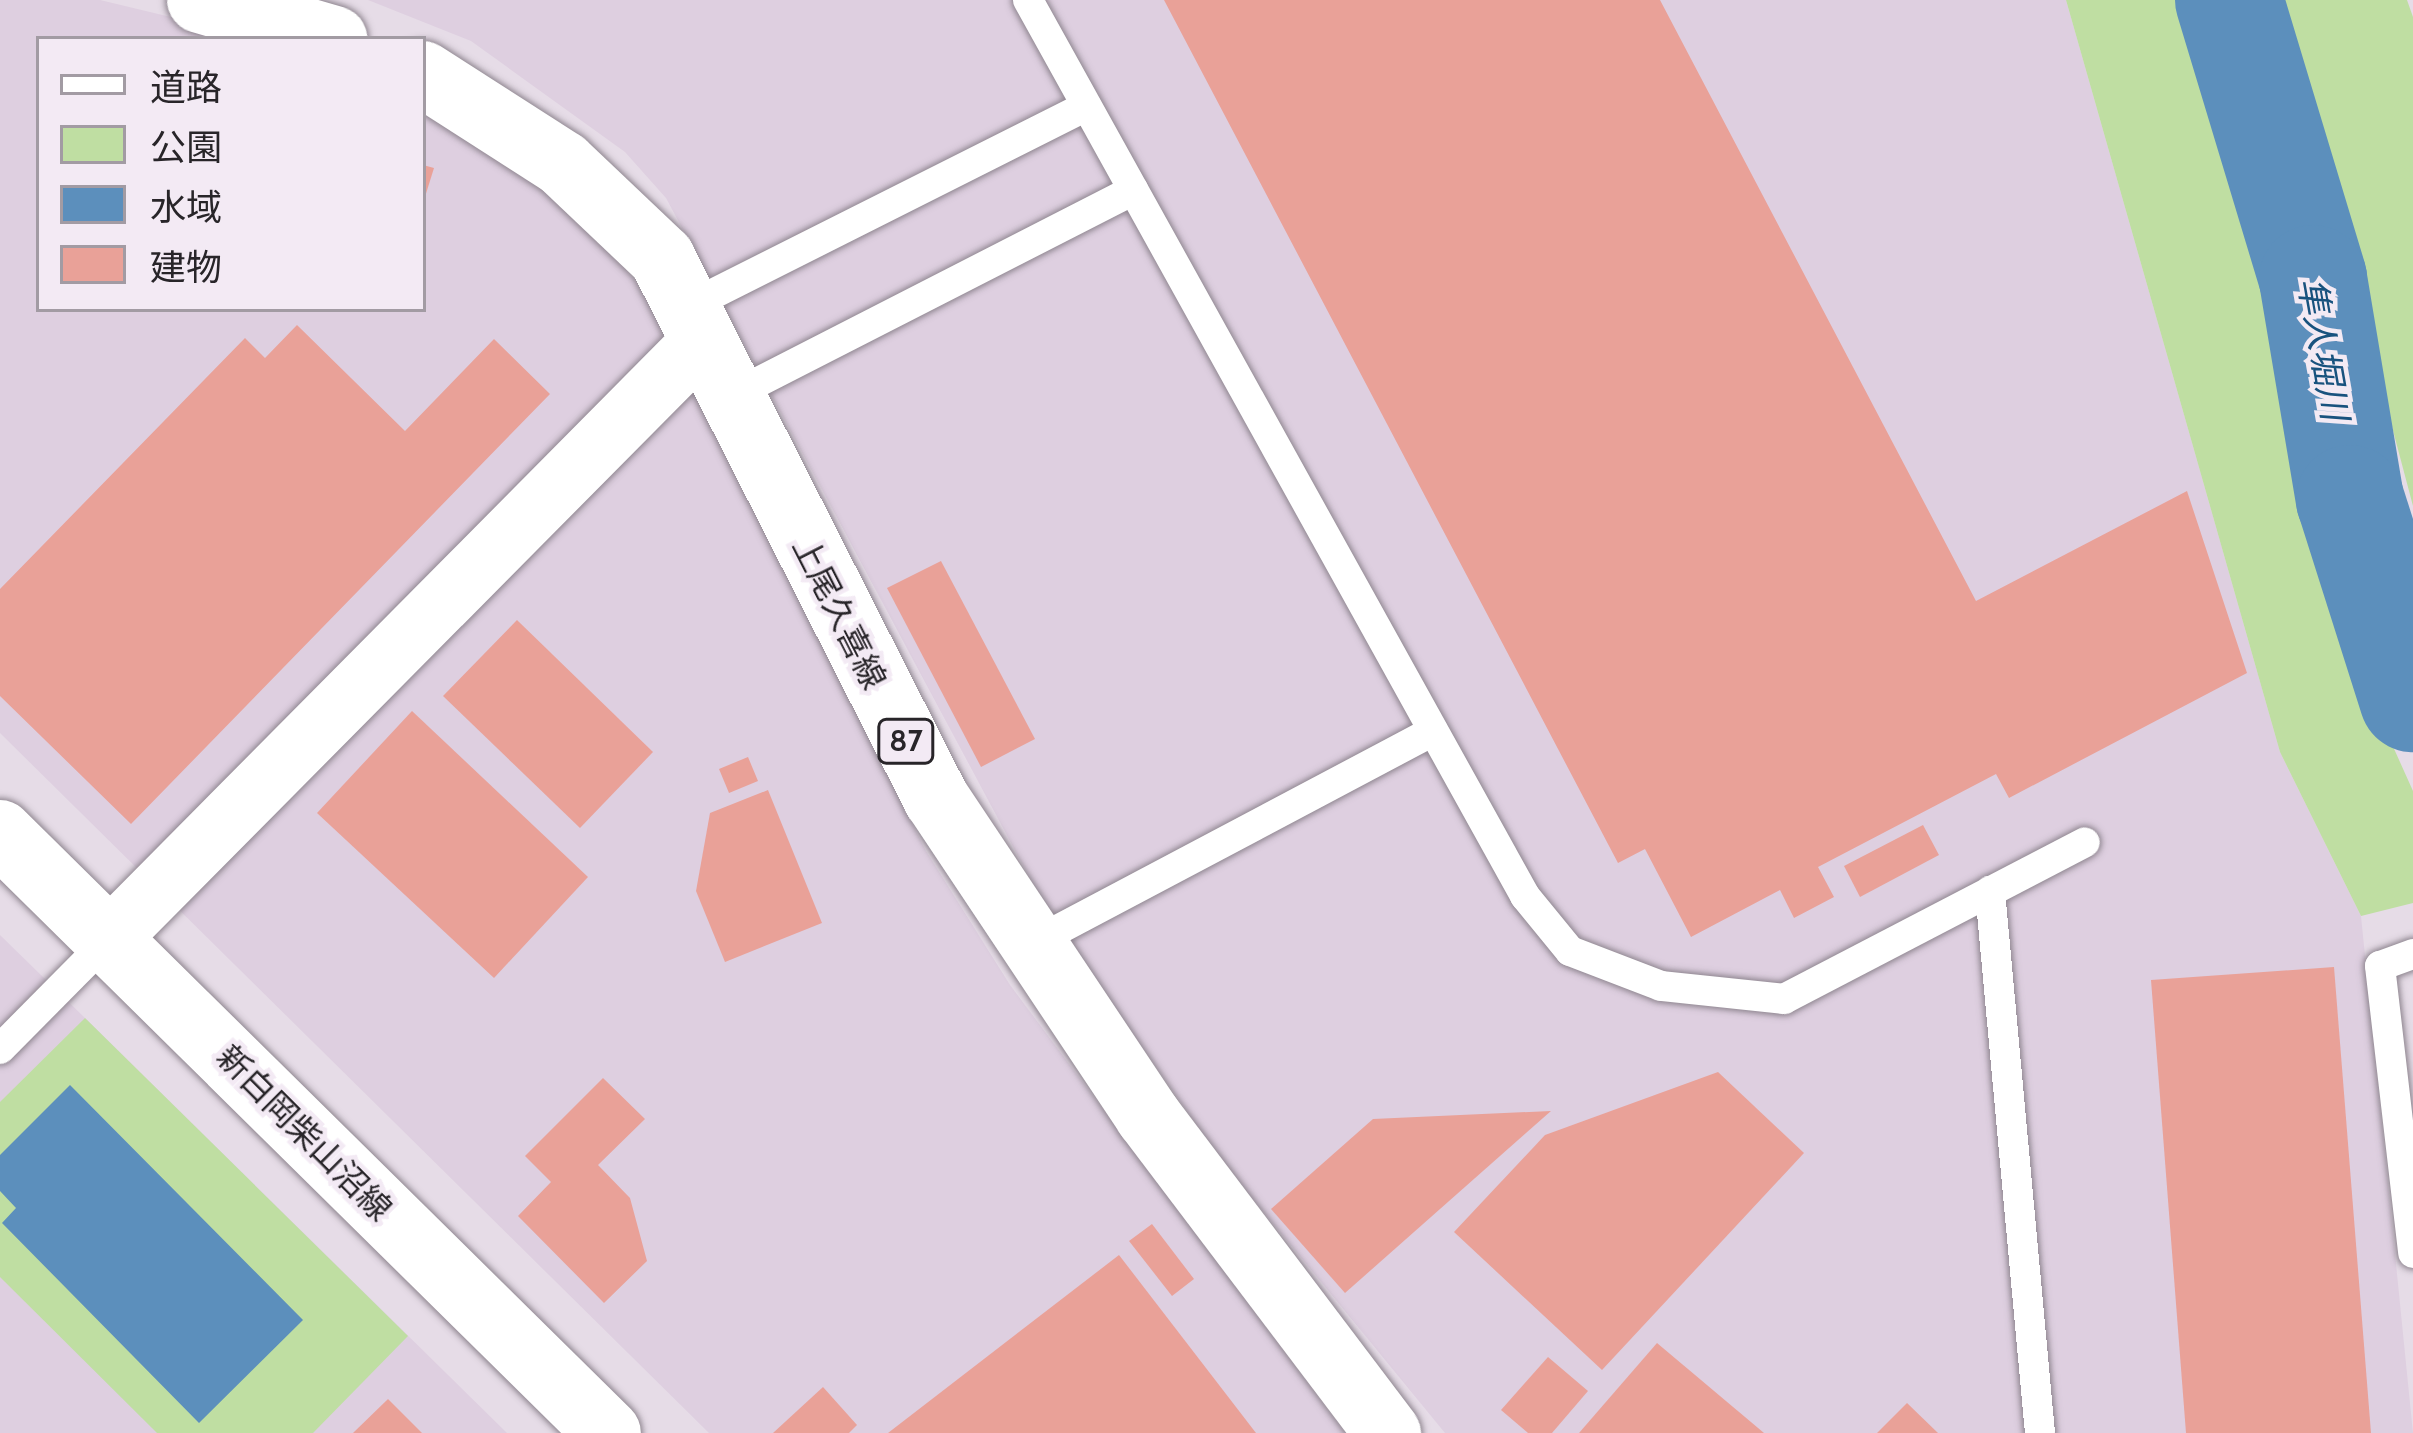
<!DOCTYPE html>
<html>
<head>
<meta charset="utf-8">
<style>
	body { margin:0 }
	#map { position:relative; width:2413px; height:1433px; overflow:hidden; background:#e6dce7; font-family:Cabin,"Noto Sans JP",sans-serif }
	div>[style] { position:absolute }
	.built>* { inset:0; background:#decfe0 }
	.green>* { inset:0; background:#bfdea2 }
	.water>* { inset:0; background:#5c8fbc }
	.river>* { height:108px; margin:-54px; padding:0 54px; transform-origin:54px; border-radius:54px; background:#5c8fbc }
	.building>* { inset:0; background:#e9a198 }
	.roads { filter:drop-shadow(0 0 3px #8f8690) drop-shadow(0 0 3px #8f8690) }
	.service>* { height:30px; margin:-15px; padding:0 15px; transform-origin:15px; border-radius:15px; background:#fff }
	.minor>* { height:60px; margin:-30px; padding:0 30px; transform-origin:30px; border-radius:30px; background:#fff }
	.tertiary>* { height:66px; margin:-33px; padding:0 33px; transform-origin:33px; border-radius:33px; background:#fff }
	.primary>* { height:66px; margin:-33px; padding:0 33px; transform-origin:33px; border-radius:33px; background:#fff }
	span { translate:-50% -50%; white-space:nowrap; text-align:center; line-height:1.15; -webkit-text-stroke:9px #f3eaf4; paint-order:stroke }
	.shield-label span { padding:3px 9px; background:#f3eaf4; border:3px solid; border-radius:9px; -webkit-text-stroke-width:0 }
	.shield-label { font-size:30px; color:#282529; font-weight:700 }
	.street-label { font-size:33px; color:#282529 }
	.water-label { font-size:36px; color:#18527e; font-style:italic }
	.legend { position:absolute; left:36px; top:36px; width:390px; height:276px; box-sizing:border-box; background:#f3eaf4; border:3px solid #a29ba3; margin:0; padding:15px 21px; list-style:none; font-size:36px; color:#282529 }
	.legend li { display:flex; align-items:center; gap:24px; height:60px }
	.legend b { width:60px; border:3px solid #a29ba3 }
</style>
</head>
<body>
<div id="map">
	<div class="built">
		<i style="clip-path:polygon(0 0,100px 0,262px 39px,39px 39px,39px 309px,423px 309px,423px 101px,582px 211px,641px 289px,926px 851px,1010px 985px,1345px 1433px,709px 1433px,0 733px)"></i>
		<i style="clip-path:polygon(368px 0,2066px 0,2280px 752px,2361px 916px,2413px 1433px,1445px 1433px,1221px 1160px,1048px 912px,666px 198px,625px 152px,471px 41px)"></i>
		<i style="clip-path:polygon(0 935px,85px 1018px,507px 1433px,0 1433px)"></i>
	</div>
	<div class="green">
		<i style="clip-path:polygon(2066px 0,2202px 0,2284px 296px,2317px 517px,2364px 682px,2413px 791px,2413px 903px,2361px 916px,2280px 752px)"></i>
		<i style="clip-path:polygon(2251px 0,2407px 0,2413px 17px,2413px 506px,2315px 136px)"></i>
		<i style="clip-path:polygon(85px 1018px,408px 1336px,313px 1433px,157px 1433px,0 1277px,0 1102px)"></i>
	</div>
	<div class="water">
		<i style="clip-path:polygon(70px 1085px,303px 1320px,199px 1423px,2px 1223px,16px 1208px,0 1191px,0 1155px)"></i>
	</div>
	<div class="river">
		<i style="left:2229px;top:0;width:291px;rotate:73.2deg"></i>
		<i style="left:2313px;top:279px;width:223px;rotate:80.5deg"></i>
		<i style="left:2350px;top:499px;width:209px;rotate:72.4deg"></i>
	</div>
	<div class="building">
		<i style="clip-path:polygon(1164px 0,1660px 0,1976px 601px,2187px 491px,2247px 673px,2009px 798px,1996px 774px,1818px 867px,1834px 897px,1794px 918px,1780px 890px,1691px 937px,1645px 849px,1618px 863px)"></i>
		<i style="clip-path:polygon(423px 165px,434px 168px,424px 200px,423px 200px)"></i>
		<i style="clip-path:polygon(297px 325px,405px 431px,494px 339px,550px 394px,131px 824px,0 696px,0 589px,245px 338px,265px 358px)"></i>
		<i style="clip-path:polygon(941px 561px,1035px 739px,981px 767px,887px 588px)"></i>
		<i style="clip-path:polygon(517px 620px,653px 752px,580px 828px,443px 696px)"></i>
		<i style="clip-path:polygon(412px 711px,588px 877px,494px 978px,317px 813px)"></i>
		<i style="clip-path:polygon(748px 757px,758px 781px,729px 793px,719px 769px)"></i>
		<i style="clip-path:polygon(768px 790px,822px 923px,725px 962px,696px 891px,710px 813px)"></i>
		<i style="clip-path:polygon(1923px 825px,1939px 855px,1860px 897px,1844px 866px)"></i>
		<i style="clip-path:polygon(2334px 967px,2371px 1433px,2186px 1433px,2151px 980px)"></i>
		<i style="clip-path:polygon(1718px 1072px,1804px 1153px,1602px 1370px,1454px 1232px,1545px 1135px)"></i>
		<i style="clip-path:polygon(603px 1078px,645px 1119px,598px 1165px,630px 1198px,647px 1261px,604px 1303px,518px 1216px,551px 1182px,525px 1156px)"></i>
		<i style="clip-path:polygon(1551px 1111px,1345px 1293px,1271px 1209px,1373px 1119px)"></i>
		<i style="clip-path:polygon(1152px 1224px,1194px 1279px,1172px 1296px,1129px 1241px)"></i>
		<i style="clip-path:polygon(1119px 1255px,1256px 1433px,888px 1433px)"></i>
		<i style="clip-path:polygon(1657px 1343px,1764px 1433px,1579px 1433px)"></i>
		<i style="clip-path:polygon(1548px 1357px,1588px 1391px,1552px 1433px,1528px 1433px,1501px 1410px)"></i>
		<i style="clip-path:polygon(823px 1387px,857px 1425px,849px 1433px,773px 1433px)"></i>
		<i style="clip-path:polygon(388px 1399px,422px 1433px,353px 1433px)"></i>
		<i style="clip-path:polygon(1907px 1403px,1938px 1433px,1877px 1433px)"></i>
	</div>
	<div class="roads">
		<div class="service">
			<i style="left:1028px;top:0;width:1025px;rotate:60.98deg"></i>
			<i style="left:1525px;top:896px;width:71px;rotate:50.7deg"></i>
			<i style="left:1570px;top:951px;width:97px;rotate:21deg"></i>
			<i style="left:1661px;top:986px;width:124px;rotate:6deg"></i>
			<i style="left:1784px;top:999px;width:339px;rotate:-27.5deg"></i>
			<i style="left:687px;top:307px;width:447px;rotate:-26.7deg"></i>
			<i style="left:731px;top:396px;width:452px;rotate:-27.1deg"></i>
			<i style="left:1990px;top:891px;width:544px;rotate:84.73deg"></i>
			<i style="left:1031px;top:944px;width:455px;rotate:-27.9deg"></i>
			<i style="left:2413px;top:954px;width:35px;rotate:160deg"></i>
			<i style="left:2380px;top:966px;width:289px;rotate:83.4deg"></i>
			<i style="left:0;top:1049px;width:153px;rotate:-45.3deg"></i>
		</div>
		<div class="minor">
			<i style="left:108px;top:940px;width:845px;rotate:-45.24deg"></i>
		</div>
		<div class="tertiary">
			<i style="left:0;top:833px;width:854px;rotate:44.62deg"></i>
		</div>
		<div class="primary">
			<i style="left:200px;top:0;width:140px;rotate:16.2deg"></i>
			<i style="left:423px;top:74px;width:166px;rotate:32.7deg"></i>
			<i style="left:563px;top:164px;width:137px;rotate:43.5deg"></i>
			<i style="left:662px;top:258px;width:606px;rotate:63.1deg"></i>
			<i style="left:936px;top:798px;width:382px;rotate:56.3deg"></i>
			<i style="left:1148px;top:1116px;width:398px;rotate:52.9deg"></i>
		</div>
	</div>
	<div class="shield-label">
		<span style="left:906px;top:741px">87</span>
	</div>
	<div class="street-label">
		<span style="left:839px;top:613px;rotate:63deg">上尾久喜線</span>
		<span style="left:304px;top:1133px;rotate:45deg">新白岡柴山沼線</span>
	</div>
	<div class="water-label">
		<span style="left:2323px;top:349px;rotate:80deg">隼人堀川</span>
	</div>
	<ul class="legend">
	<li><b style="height:15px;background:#fff"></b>道路</li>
	<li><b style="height:33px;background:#bfdea2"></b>公園</li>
	<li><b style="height:33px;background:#5c8fbc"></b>水域</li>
	<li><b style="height:33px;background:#e9a198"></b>建物</li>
	</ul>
</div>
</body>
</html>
